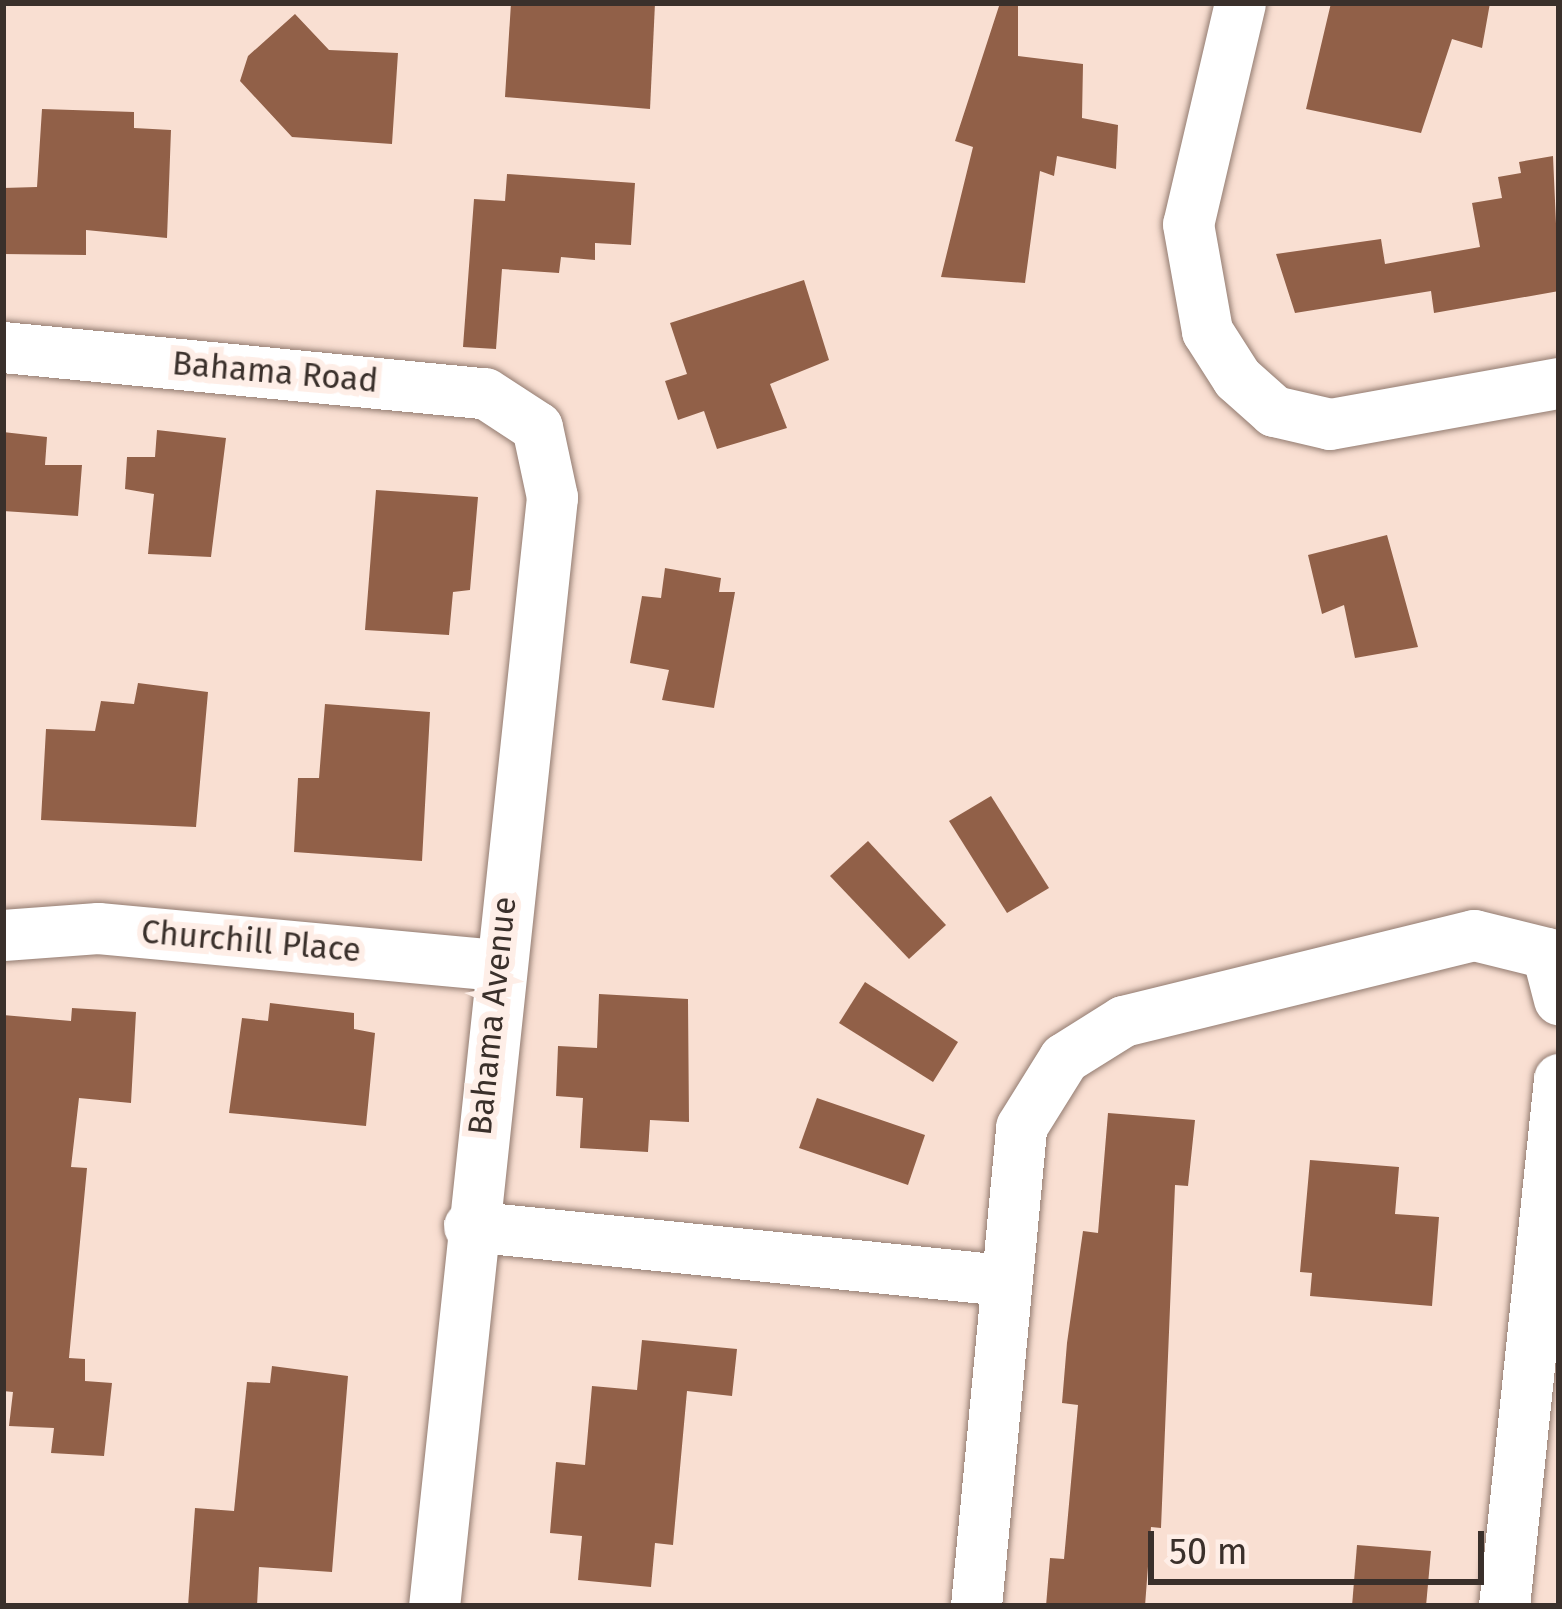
<!DOCTYPE html>
<html>
<head>
<meta charset="utf-8">
<style>
	body { margin:0 }
	#map { position:relative; width:1562px; height:1609px; overflow:hidden; background:#f9dfd2; font-family:"Fira Sans",sans-serif }
	div>[style] { position:absolute }
	.building>* { inset:0; background:#916048 }
	.roads { filter:drop-shadow(0 0 3px #927b70) drop-shadow(0 0 3px #927b70) }
	.minor>* { height:51px; margin:-25.5px; padding:0 25.5px; transform-origin:25.5px; border-radius:25.5px; background:#fff }
	span { translate:-50% -50%; white-space:nowrap; text-align:center; line-height:1.15; -webkit-text-stroke:12px #feeee7; paint-order:stroke }
	.street-label { font-size:33px; color:#3a302b }
	.frame { position:absolute; inset:0; border:6px solid #3a302b; pointer-events:none }
	.scale { position:absolute; left:1148px; top:1531px; width:336px; height:54px; box-sizing:border-box; border:6px solid #3a302b; border-top:0; padding-left:15px; font-size:36px; line-height:42px; white-space:nowrap; color:#3a302b; -webkit-text-stroke:9px #feeee7; paint-order:stroke }
</style>
</head>
<body>
<div id="map">
	<div class="building">
		<i style="clip-path:polygon(511px 3px,655px 3px,650px 109px,505px 97px)"></i>
		<i style="clip-path:polygon(1000px 3px,1018px 3px,1018px 56px,1083px 64px,1082px 118px,1118px 125px,1116px 169px,1057px 156px,1054px 176px,1040px 171px,1025px 283px,941px 277px,973px 147px,955px 141px)"></i>
		<i style="clip-path:polygon(1331px 3px,1490px 3px,1482px 48px,1452px 39px,1421px 133px,1306px 109px)"></i>
		<i style="clip-path:polygon(295px 14px,329px 50px,398px 53px,392px 144px,292px 137px,240px 81px,248px 56px)"></i>
		<i style="clip-path:polygon(42px 109px,134px 112px,134px 128px,171px 130px,167px 238px,86px 230px,86px 255px,3px 254px,3px 188px,37px 187px)"></i>
		<i style="clip-path:polygon(1553px 156px,1559px 291px,1434px 313px,1431px 291px,1295px 313px,1276px 254px,1381px 239px,1385px 264px,1480px 247px,1472px 203px,1502px 198px,1498px 177px,1521px 173px,1519px 162px)"></i>
		<i style="clip-path:polygon(507px 174px,635px 183px,631px 245px,595px 243px,595px 260px,561px 257px,559px 273px,502px 269px,496px 349px,463px 347px,474px 199px,505px 201px)"></i>
		<i style="clip-path:polygon(804px 280px,829px 360px,770px 384px,787px 428px,717px 449px,704px 411px,678px 420px,665px 381px,687px 374px,670px 323px)"></i>
		<i style="clip-path:polygon(157px 430px,226px 438px,211px 557px,148px 554px,154px 494px,125px 489px,127px 457px,155px 457px)"></i>
		<i style="clip-path:polygon(3px 432px,47px 437px,45px 465px,82px 465px,78px 516px,3px 511px)"></i>
		<i style="clip-path:polygon(376px 490px,478px 497px,470px 590px,453px 592px,449px 635px,365px 630px)"></i>
		<i style="clip-path:polygon(1387px 535px,1418px 647px,1355px 658px,1344px 605px,1322px 614px,1308px 555px)"></i>
		<i style="clip-path:polygon(665px 568px,721px 578px,719px 592px,735px 592px,714px 708px,662px 700px,669px 670px,630px 663px,642px 596px,661px 598px)"></i>
		<i style="clip-path:polygon(138px 683px,208px 692px,196px 827px,41px 820px,46px 729px,95px 731px,101px 701px,134px 704px)"></i>
		<i style="clip-path:polygon(325px 704px,430px 712px,422px 861px,294px 852px,298px 778px,319px 778px)"></i>
		<i style="clip-path:polygon(991px 796px,1049px 888px,1007px 913px,949px 821px)"></i>
		<i style="clip-path:polygon(868px 841px,946px 925px,909px 959px,830px 876px)"></i>
		<i style="clip-path:polygon(865px 982px,958px 1042px,933px 1082px,839px 1023px)"></i>
		<i style="clip-path:polygon(599px 994px,688px 999px,689px 1122px,650px 1120px,648px 1152px,580px 1148px,583px 1098px,556px 1096px,558px 1046px,597px 1048px)"></i>
		<i style="clip-path:polygon(270px 1003px,354px 1013px,354px 1029px,375px 1033px,366px 1126px,229px 1113px,242px 1018px,268px 1021px)"></i>
		<i style="clip-path:polygon(72px 1008px,136px 1012px,131px 1103px,79px 1098px,71px 1167px,87px 1168px,69px 1358px,85px 1359px,85px 1381px,112px 1383px,104px 1456px,51px 1453px,54px 1428px,9px 1426px,13px 1392px,3px 1391px,3px 1015px,71px 1021px)"></i>
		<i style="clip-path:polygon(817px 1098px,925px 1135px,908px 1185px,799px 1148px)"></i>
		<i style="clip-path:polygon(1108px 1113px,1195px 1120px,1188px 1186px,1175px 1185px,1161px 1528px,1151px 1527px,1145px 1606px,1046px 1606px,1050px 1558px,1064px 1559px,1078px 1405px,1062px 1403px,1067px 1343px,1083px 1231px,1098px 1233px)"></i>
		<i style="clip-path:polygon(1310px 1160px,1399px 1167px,1395px 1214px,1439px 1217px,1432px 1306px,1310px 1296px,1312px 1273px,1300px 1272px)"></i>
		<i style="clip-path:polygon(642px 1340px,737px 1349px,732px 1396px,687px 1391px,673px 1545px,655px 1543px,651px 1587px,578px 1580px,582px 1536px,550px 1533px,556px 1462px,585px 1465px,592px 1386px,637px 1390px)"></i>
		<i style="clip-path:polygon(272px 1366px,348px 1376px,332px 1572px,259px 1567px,257px 1606px,188px 1606px,195px 1508px,234px 1511px,247px 1382px,270px 1383px)"></i>
		<i style="clip-path:polygon(1357px 1545px,1431px 1551px,1426px 1606px,1352px 1606px)"></i>
	</div>
	<div class="roads">
		<div class="minor">
			<i style="left:1240px;top:3px;width:227px;rotate:103.2deg"></i>
			<i style="left:1188px;top:224px;width:109px;rotate:79.9deg"></i>
			<i style="left:1207px;top:331px;width:56px;rotate:57.4deg"></i>
			<i style="left:1237px;top:378px;width:50px;rotate:41.7deg"></i>
			<i style="left:1274px;top:411px;width:57px;rotate:13.1deg"></i>
			<i style="left:1330px;top:424px;width:233px;rotate:-10.2deg"></i>
			<i style="left:3px;top:347px;width:484px;rotate:5.5deg"></i>
			<i style="left:485px;top:393px;width:62px;rotate:33.2deg"></i>
			<i style="left:537px;top:427px;width:72px;rotate:77.9deg"></i>
			<i style="left:552px;top:497px;width:1115px;rotate:96.07deg"></i>
			<i style="left:3px;top:935px;width:95px;rotate:-4.2deg"></i>
			<i style="left:98px;top:928px;width:403px;rotate:5.3deg"></i>
			<i style="left:469px;top:1226px;width:537px;rotate:5.77deg"></i>
			<i style="left:976px;top:1606px;width:481px;rotate:-84.6deg"></i>
			<i style="left:1021px;top:1127px;width:81px;rotate:-58.1deg"></i>
			<i style="left:1064px;top:1058px;width:70px;rotate:-32.1deg"></i>
			<i style="left:1123px;top:1021px;width:361px;rotate:-13.8deg"></i>
			<i style="left:1474px;top:935px;width:75px;rotate:13.9deg"></i>
			<i style="left:1547px;top:953px;width:48px;rotate:75.4deg"></i>
			<i style="left:1504px;top:1606px;width:530px;rotate:-84.04deg"></i>
		</div>
	</div>
	<div class="street-label">
		<span style="left:275px;top:373px;rotate:5deg">Bahama Road</span>
		<span style="left:251px;top:942px;rotate:5deg">Churchill Place</span>
		<span style="left:493px;top:1016px;rotate:-84deg">Bahama Avenue</span>
	</div>
	<div class="frame"></div>
	<div class="scale">50 m</div>
</div>
</body>
</html>
